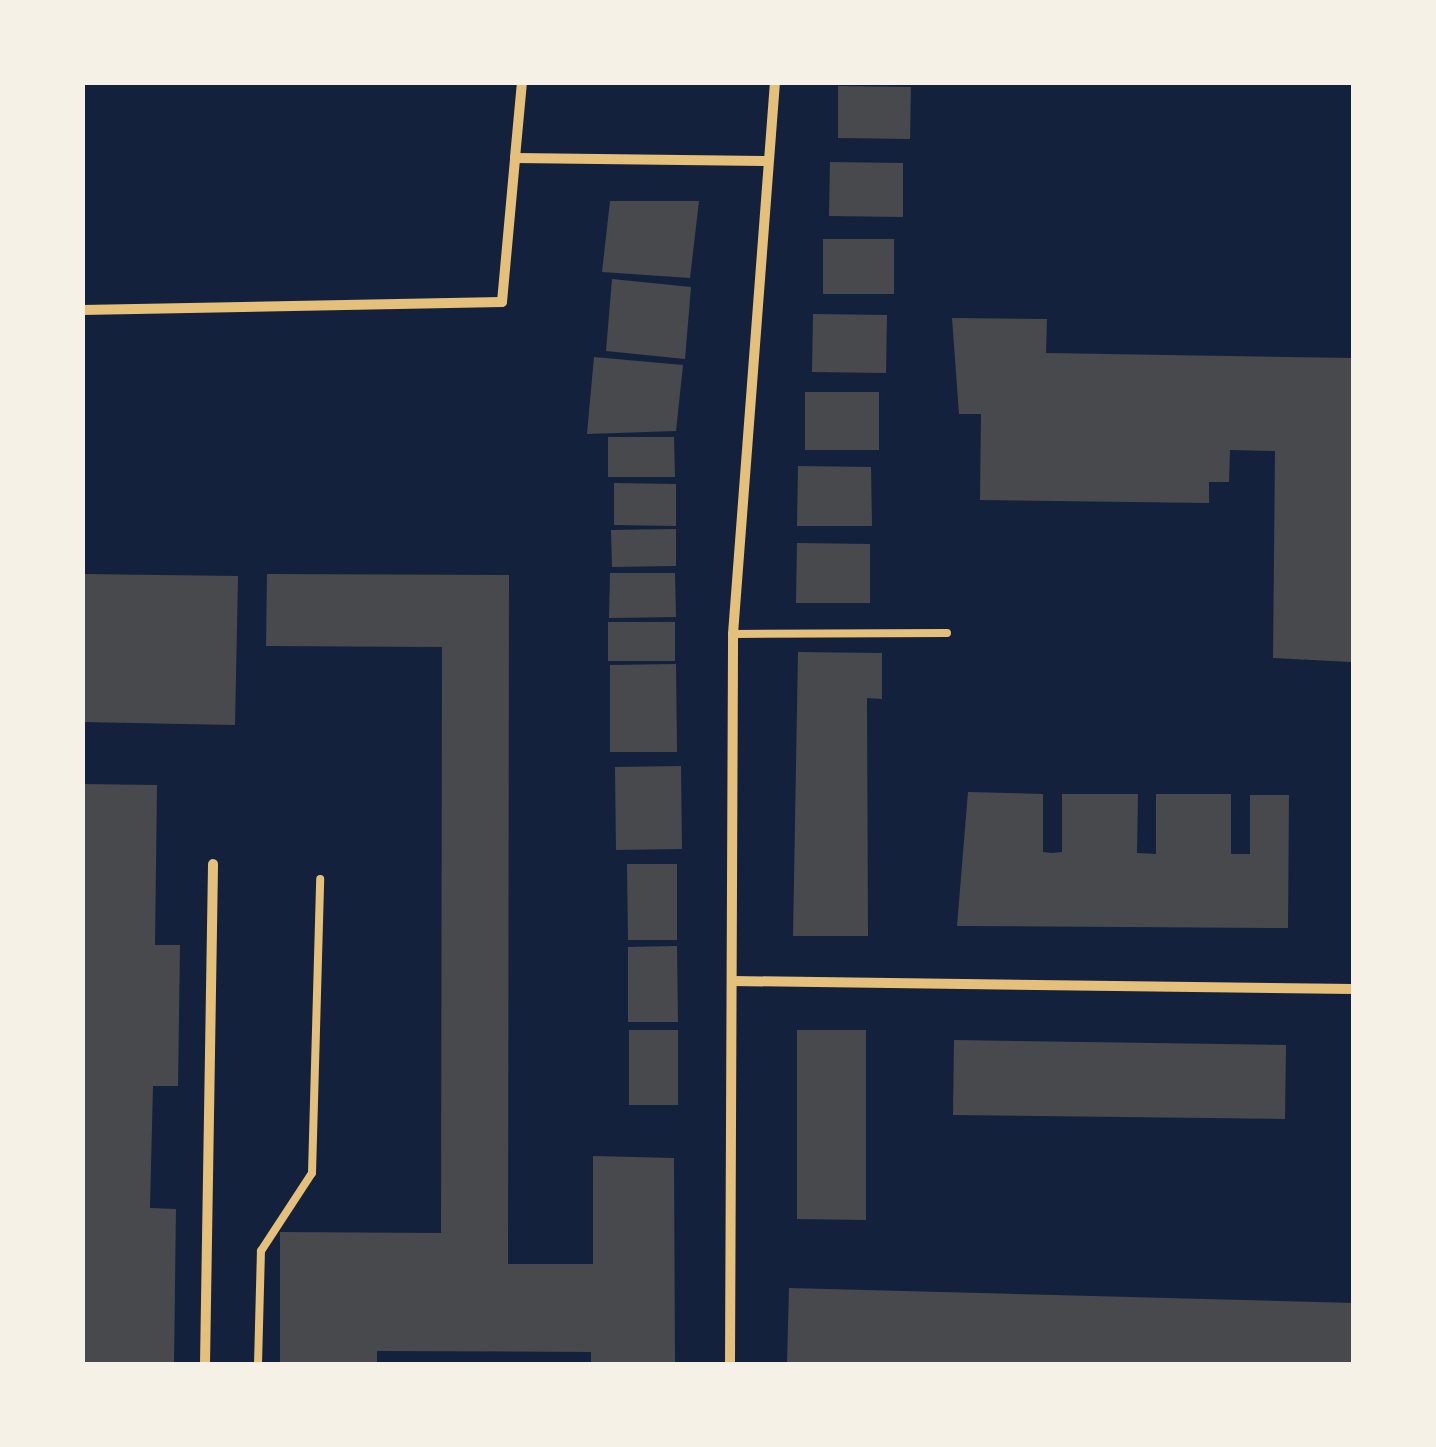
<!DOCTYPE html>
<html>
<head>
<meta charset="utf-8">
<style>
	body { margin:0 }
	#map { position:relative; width:1436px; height:1447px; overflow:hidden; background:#14213d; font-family:Merriweather,serif }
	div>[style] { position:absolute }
	.building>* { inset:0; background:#48494c }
	.service>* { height:8px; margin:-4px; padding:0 4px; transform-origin:4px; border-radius:4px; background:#e5c07b }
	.minor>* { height:10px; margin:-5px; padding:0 5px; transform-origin:5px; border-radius:5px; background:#e5c07b }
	span { translate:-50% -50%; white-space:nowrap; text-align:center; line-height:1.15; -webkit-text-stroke:10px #f6f1e7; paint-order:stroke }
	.frame { position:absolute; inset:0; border:85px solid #f6f1e7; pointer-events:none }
</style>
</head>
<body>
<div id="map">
	<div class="building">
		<i style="clip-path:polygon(838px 86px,911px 87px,910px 139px,838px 138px)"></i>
		<i style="clip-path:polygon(830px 162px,903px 163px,903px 217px,829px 216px)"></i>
		<i style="clip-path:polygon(610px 201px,699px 201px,690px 278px,602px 272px)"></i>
		<i style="clip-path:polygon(823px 239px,894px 239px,894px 294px,823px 294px)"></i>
		<i style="clip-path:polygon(612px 279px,691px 287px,685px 359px,606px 351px)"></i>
		<i style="clip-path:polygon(813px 314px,887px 315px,886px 373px,812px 372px)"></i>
		<i style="clip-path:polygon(952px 318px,1047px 319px,1046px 353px,1354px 358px,1351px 662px,1273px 658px,1275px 451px,1230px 450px,1229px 482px,1209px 482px,1209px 503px,980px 500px,981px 414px,959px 414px)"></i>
		<i style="clip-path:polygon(594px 357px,683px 365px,676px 431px,587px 434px)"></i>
		<i style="clip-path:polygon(805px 392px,879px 392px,879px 450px,805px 450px)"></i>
		<i style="clip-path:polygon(608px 437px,674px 437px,675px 477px,608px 477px)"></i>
		<i style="clip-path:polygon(798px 466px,871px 467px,872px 526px,797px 526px)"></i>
		<i style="clip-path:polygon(614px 483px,676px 484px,676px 526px,614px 525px)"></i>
		<i style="clip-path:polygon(676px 529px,676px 566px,612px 567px,611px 530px)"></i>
		<i style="clip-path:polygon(797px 543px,870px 544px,870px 603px,796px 603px)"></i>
		<i style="clip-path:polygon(610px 573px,675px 573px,676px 617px,609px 618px)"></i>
		<i style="clip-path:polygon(82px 574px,238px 576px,235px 725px,82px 722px)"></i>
		<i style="clip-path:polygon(267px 574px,509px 575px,508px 1264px,593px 1264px,593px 1156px,674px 1158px,675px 1364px,591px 1364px,591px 1352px,377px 1351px,377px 1364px,280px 1364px,280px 1232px,441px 1233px,442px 647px,266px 646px)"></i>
		<i style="clip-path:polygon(608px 622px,675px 622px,675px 661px,608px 661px)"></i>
		<i style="clip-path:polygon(798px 652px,882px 653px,882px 699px,867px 698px,868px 936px,793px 936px)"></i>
		<i style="clip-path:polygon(676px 664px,677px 752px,610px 752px,610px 665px)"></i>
		<i style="clip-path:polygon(681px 766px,682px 849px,616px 850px,615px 767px)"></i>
		<i style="clip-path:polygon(82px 784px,157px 785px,155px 945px,180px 945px,178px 1086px,153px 1086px,150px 1208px,176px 1209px,174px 1364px,82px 1364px)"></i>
		<i style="clip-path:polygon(968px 792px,1043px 794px,1043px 852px,1052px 853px,1062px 852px,1062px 794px,1138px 794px,1137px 853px,1156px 854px,1156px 794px,1231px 794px,1231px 854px,1250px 854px,1250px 795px,1289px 795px,1288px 928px,957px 926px)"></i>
		<i style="clip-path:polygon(627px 864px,677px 864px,677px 940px,628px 940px)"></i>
		<i style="clip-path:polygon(677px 946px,678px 1022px,628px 1022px,628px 947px)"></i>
		<i style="clip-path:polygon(629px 1030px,678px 1030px,678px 1105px,629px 1105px)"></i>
		<i style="clip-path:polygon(797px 1030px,866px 1030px,866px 1220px,797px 1219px)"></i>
		<i style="clip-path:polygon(954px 1040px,1286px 1045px,1285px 1119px,953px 1115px)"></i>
		<i style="clip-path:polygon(789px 1288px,1354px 1303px,1354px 1364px,787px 1364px)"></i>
	</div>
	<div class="service">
		<i style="left:733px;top:634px;width:214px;rotate:-0.3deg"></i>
		<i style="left:258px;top:1364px;width:113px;rotate:-88.5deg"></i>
		<i style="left:261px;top:1251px;width:93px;rotate:-56.8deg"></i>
		<i style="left:312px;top:1173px;width:294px;rotate:-88.4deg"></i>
	</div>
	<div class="minor">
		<i style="left:522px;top:82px;width:76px;rotate:95.3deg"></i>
		<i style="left:515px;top:158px;width:252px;rotate:0.7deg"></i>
		<i style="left:82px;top:310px;width:420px;rotate:-1.1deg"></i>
		<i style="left:502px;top:302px;width:145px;rotate:-84.8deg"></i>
		<i style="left:733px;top:981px;width:621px;rotate:0.74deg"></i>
		<i style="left:205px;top:1364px;width:500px;rotate:-89.08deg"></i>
		<i style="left:730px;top:1364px;width:730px;rotate:-89.76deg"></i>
		<i style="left:733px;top:634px;width:554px;rotate:-85.65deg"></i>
	</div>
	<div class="frame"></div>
</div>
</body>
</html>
